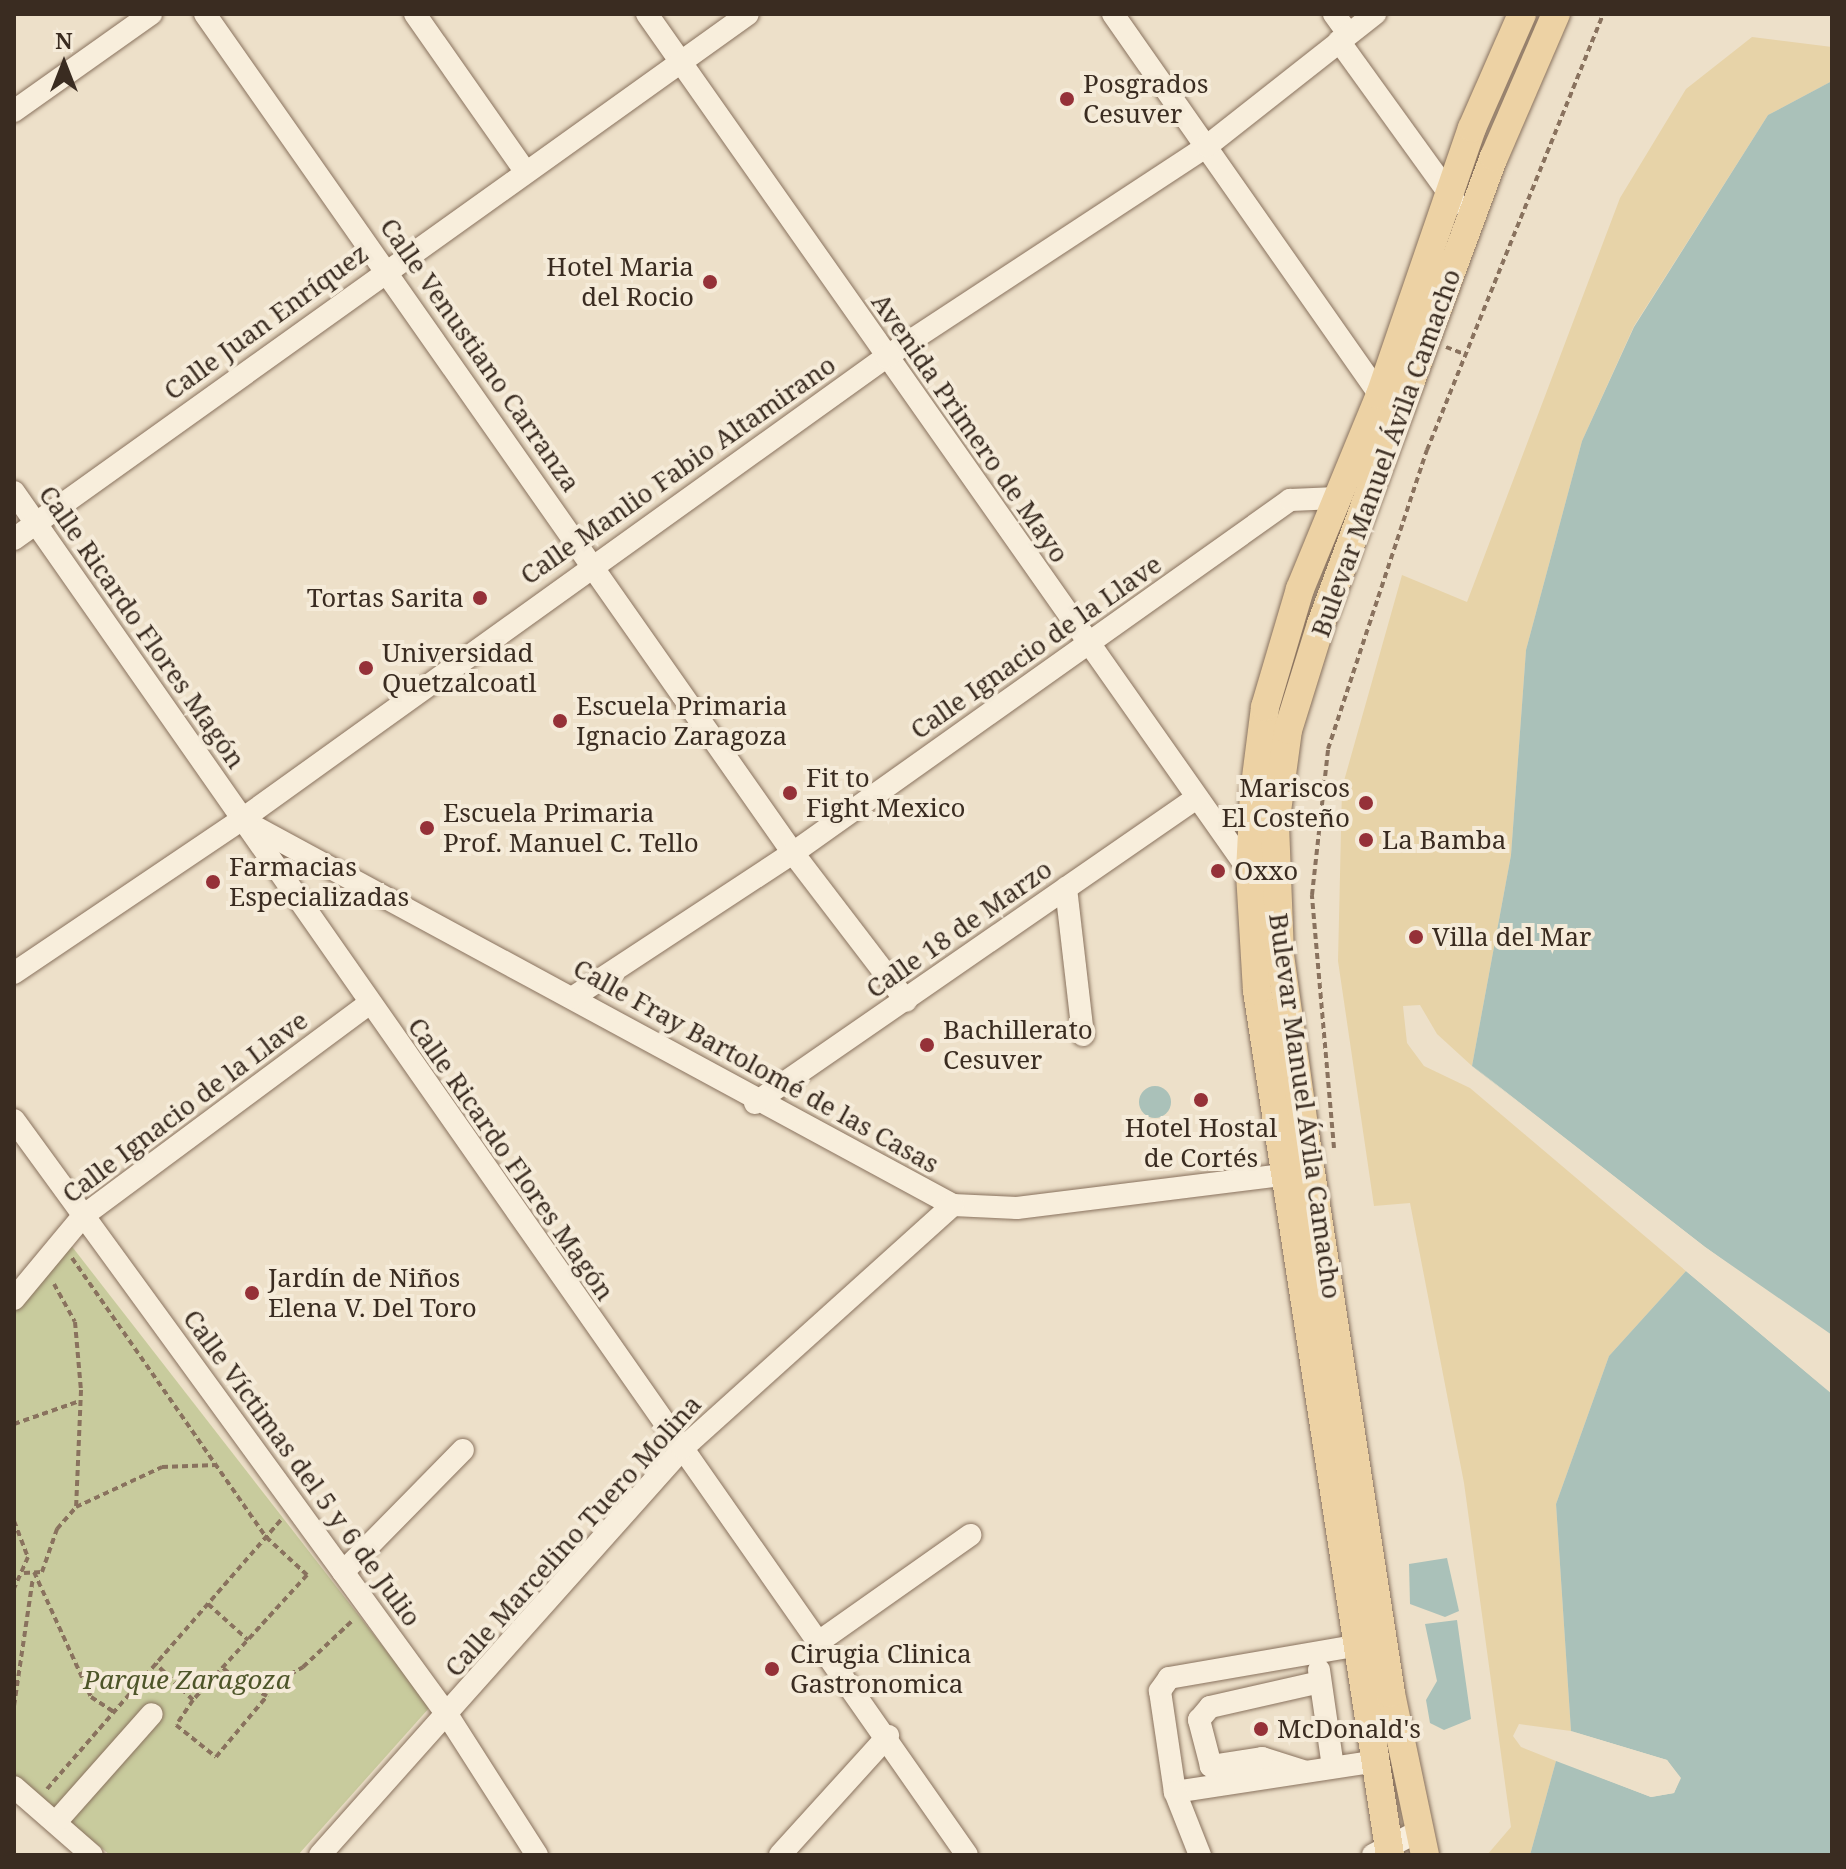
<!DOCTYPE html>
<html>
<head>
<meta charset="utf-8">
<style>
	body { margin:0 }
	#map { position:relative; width:1846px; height:1869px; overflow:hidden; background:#ede0c9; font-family:"Noto Serif",serif }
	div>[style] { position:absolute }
	.green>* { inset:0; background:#c8cb9d }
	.sand>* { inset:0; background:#e7d3a8 }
	.water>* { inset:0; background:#aac1b9 }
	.round { border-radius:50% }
	.pier>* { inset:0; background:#ede0c9 }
	.path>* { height:4px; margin-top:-2px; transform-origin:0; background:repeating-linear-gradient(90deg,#89725e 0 6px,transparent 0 10px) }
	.roads { filter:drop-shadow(0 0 2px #89725e) drop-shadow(0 0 2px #89725e) }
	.minor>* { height:22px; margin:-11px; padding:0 11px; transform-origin:11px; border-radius:11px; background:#f8eedc }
	.major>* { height:28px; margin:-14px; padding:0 14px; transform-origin:14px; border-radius:14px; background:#edd2a4 }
	.dots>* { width:22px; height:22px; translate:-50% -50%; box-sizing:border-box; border:4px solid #f5ebd9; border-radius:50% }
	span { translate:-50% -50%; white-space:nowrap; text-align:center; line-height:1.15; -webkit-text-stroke:8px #f5ebd9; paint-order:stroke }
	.poi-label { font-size:26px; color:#3a2c21 }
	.left { translate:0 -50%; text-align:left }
	.right { translate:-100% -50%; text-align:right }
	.street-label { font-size:26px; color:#3a2c21 }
	.park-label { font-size:26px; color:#4d5529; font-style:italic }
	.frame { position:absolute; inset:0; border:16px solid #3a2c21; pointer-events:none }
	.north { position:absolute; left:24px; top:24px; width:80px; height:80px; -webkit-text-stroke:6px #f5ebd9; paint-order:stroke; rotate:0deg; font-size:22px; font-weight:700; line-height:32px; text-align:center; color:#3a2c21 }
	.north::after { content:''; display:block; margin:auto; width:28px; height:36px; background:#3a2c21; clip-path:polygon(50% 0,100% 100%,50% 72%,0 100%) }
</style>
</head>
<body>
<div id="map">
	<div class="green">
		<i style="clip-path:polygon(70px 1244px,430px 1707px,298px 1855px,110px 1855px,14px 1776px,14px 1312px)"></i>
	</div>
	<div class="sand">
		<i style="clip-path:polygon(1752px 37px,1832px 47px,1832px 81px,1768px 115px,1634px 326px,1582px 441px,1526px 650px,1511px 855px,1472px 1066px,1437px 1034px,1420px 1005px,1403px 1006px,1407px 1043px,1424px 1066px,1470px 1088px,1686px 1271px,1609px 1356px,1556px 1504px,1571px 1731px,1519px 1724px,1513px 1736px,1521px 1747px,1556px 1761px,1530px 1855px,1487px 1855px,1511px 1827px,1464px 1483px,1410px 1203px,1374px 1206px,1338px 961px,1342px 788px,1402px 575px,1467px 602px,1620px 198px,1686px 89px)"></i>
	</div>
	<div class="water">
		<i style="clip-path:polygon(1832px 81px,1832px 1335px,1705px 1247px,1472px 1066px,1511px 855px,1526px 650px,1582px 441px,1634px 327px,1768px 115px)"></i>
		<i class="round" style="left:1139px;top:1086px;width:32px;height:32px"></i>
		<i style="clip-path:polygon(1686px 1271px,1832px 1394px,1832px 1855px,1530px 1855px,1556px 1761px,1651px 1797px,1674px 1793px,1680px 1778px,1667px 1760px,1571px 1731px,1556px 1504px,1609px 1356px)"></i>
		<i style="clip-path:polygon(1447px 1558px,1459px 1611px,1445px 1617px,1410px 1604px,1409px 1564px)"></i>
		<i style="clip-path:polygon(1457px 1620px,1471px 1719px,1444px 1730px,1430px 1723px,1426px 1700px,1437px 1681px,1425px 1624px)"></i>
	</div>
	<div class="pier">
		<i style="clip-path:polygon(1469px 1063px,1705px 1247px,1832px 1339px,1703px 1251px)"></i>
		<i style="clip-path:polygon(1683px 1268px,1689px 1268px,1832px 1394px,1686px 1271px)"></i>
		<i style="clip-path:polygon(1567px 1730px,1667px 1760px,1681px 1778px,1674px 1793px,1651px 1797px,1553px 1759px,1652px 1793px,1671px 1789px,1676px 1778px,1665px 1763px)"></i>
	</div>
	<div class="path">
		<i style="left:1446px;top:347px;width:19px;rotate:21deg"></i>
		<i style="left:1334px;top:1148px;width:254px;rotate:-95deg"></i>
		<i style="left:1312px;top:895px;width:147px;rotate:-83.7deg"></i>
		<i style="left:1328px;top:749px;width:315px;rotate:-71.7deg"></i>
		<i style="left:1427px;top:450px;width:470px;rotate:-68deg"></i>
		<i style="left:72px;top:1258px;width:340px;rotate:55.2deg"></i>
		<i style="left:266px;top:1537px;width:56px;rotate:42.8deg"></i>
		<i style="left:307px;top:1575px;width:169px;rotate:132.4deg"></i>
		<i style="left:193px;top:1700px;width:52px;rotate:-135.8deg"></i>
		<i style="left:54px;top:1284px;width:43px;rotate:61.1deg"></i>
		<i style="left:75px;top:1322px;width:68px;rotate:85deg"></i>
		<i style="left:81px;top:1390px;width:117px;rotate:92.4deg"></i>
		<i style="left:14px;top:1424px;width:70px;rotate:-19.2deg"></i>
		<i style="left:14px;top:1521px;width:39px;rotate:69deg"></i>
		<i style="left:28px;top:1557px;width:34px;rotate:114deg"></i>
		<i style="left:34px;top:1572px;width:137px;rotate:65.5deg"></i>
		<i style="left:91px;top:1697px;width:27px;rotate:33deg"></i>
		<i style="left:24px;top:1573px;width:18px;rotate:-3deg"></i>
		<i style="left:42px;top:1572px;width:46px;rotate:-70.8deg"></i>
		<i style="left:57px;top:1529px;width:29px;rotate:-49deg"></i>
		<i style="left:76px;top:1507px;width:95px;rotate:-24.9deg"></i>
		<i style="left:162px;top:1467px;width:54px;rotate:-2.1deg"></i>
		<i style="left:208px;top:1604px;width:54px;rotate:42deg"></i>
		<i style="left:223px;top:1668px;width:30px;rotate:40deg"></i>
		<i style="left:246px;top:1687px;width:18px;rotate:6deg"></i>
		<i style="left:264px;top:1689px;width:45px;rotate:-29.4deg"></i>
		<i style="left:303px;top:1667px;width:69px;rotate:-43.2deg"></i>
		<i style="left:193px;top:1700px;width:30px;rotate:124deg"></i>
		<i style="left:176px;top:1725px;width:51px;rotate:38.7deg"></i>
		<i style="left:216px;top:1757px;width:80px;rotate:-50.1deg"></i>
		<i style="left:267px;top:1696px;width:16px;rotate:-153deg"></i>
		<i style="left:14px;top:1706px;width:129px;rotate:-81.6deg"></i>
		<i style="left:47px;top:1789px;width:358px;rotate:-49deg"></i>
	</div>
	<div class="roads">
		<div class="minor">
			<i style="left:205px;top:14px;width:1025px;rotate:54.98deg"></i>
			<i style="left:793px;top:853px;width:186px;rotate:52.6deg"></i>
			<i style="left:415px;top:14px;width:192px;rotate:55deg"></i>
			<i style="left:647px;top:14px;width:1049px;rotate:54.9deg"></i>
			<i style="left:1113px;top:14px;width:478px;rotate:55deg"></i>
			<i style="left:1334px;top:14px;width:24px;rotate:54deg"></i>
			<i style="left:1339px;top:41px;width:200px;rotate:54.2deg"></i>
			<i style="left:14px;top:111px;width:168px;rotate:-35.3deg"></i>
			<i style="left:14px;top:492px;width:1663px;rotate:55.04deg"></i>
			<i style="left:14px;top:539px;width:902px;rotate:-35.57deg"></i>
			<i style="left:246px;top:822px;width:804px;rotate:28.45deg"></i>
			<i style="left:953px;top:1205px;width:64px;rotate:2.7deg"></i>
			<i style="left:1017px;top:1208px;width:266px;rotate:-7.1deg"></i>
			<i style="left:1066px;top:888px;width:148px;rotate:83.4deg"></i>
			<i style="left:14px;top:973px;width:274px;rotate:-34deg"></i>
			<i style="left:241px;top:820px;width:794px;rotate:-35.67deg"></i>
			<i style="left:886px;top:357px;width:384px;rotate:-33.3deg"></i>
			<i style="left:1207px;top:146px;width:214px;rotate:-38.2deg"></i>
			<i style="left:572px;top:998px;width:264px;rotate:-33.3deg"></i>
			<i style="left:793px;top:853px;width:610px;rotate:-35.38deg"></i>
			<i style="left:1290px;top:500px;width:47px;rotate:-2.4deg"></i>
			<i style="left:755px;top:1103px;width:535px;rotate:-34.64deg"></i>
			<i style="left:14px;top:1120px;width:737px;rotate:53.94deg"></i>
			<i style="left:448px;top:1716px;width:165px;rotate:57.4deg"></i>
			<i style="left:14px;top:1299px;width:108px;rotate:-50.3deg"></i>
			<i style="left:83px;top:1216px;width:355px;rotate:-36.6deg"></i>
			<i style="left:343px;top:1572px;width:171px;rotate:-45.5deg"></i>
			<i style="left:820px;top:1641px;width:184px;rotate:-35.2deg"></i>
			<i style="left:1354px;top:1646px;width:188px;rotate:170.2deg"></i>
			<i style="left:1169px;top:1678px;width:16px;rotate:125deg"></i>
			<i style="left:1160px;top:1691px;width:102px;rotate:81.6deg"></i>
			<i style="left:1175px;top:1792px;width:198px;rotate:-8.7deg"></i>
			<i style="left:1319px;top:1670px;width:98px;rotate:81.8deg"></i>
			<i style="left:1303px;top:1771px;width:43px;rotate:-162.4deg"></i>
			<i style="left:1262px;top:1758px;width:52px;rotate:171.1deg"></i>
			<i style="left:1211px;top:1766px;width:48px;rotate:-104.6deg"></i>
			<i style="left:1199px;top:1720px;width:17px;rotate:-50deg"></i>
			<i style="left:1210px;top:1707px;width:113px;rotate:-12.8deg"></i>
			<i style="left:14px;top:1787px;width:103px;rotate:41.1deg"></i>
			<i style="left:1175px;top:1792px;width:68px;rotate:68.4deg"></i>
			<i style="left:56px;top:1822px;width:144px;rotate:-48.4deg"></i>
			<i style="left:320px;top:1855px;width:545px;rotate:-48.27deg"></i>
			<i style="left:683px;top:1448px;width:363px;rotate:-42deg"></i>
			<i style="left:780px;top:1855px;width:161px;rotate:-47.8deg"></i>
			<i style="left:1373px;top:1855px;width:50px;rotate:-27.6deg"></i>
		</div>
		<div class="major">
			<i style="left:1390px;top:1855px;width:874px;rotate:-98.75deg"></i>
			<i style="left:1257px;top:991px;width:119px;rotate:-93.4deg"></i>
			<i style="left:1250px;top:872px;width:79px;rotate:-87.1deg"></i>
			<i style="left:1254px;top:793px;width:87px;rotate:-82.7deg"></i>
			<i style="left:1265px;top:707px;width:123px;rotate:-73.5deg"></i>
			<i style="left:1300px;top:589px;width:210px;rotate:-67.6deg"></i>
			<i style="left:1380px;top:395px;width:282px;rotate:-71deg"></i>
			<i style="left:1472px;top:128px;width:124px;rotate:-66.3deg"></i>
			<i style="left:1425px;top:1855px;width:166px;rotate:-101.9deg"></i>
			<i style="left:1391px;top:1693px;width:567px;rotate:-98.73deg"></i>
			<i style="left:1305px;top:1133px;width:180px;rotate:-98deg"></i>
			<i style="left:1280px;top:955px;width:129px;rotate:-92.2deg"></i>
			<i style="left:1275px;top:826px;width:97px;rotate:-82.3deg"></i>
			<i style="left:1288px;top:730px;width:111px;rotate:-72.7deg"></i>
			<i style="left:1321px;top:624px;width:498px;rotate:-69.7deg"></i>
			<i style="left:1494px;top:157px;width:156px;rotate:-66.6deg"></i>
		</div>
	</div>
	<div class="dots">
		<i style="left:1067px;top:99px;background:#953138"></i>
		<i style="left:710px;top:282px;background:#953138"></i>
		<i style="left:480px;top:598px;background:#953138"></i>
		<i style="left:366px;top:668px;background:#953138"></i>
		<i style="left:560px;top:721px;background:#953138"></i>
		<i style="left:790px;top:793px;background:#953138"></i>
		<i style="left:1366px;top:803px;background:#953138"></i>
		<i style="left:427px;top:828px;background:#953138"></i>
		<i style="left:1366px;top:840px;background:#953138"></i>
		<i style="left:1218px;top:871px;background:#953138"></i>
		<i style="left:213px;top:882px;background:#953138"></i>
		<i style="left:1416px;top:937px;background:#953138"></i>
		<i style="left:927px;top:1045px;background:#953138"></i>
		<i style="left:1201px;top:1100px;background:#953138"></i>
		<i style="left:252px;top:1293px;background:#953138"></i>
		<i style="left:772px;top:1669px;background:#953138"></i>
		<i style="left:1261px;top:1729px;background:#953138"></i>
	</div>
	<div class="poi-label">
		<span class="left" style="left:1083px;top:99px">Posgrados<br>Cesuver</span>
		<span class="right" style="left:694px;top:282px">Hotel Maria<br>del Rocio</span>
		<span class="right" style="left:464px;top:598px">Tortas Sarita</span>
		<span class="left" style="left:382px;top:668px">Universidad<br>Quetzalcoatl</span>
		<span class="left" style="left:576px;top:721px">Escuela Primaria<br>Ignacio Zaragoza</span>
		<span class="left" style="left:806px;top:793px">Fit to<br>Fight Mexico</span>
		<span class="right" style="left:1350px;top:803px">Mariscos<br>El Costeño</span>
		<span class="left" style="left:443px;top:828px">Escuela Primaria<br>Prof. Manuel C. Tello</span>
		<span class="left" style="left:1382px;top:840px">La Bamba</span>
		<span class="left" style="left:229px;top:882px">Farmacias<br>Especializadas</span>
		<span class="left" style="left:1234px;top:871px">Oxxo</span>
		<span class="left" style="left:1432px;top:937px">Villa del Mar</span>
		<span class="left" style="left:943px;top:1045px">Bachillerato<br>Cesuver</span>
		<span style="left:1201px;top:1143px">Hotel Hostal<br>de Cortés</span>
		<span class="left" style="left:268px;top:1293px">Jardín de Niños<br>Elena V. Del Toro</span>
		<span class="left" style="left:790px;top:1669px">Cirugia Clinica<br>Gastronomica</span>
		<span class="left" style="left:1277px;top:1729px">McDonald's</span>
	</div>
	<div class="street-label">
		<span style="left:266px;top:322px;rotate:-36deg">Calle Juan Enríquez</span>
		<span style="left:480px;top:355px;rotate:55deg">Calle Venustiano Carranza</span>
		<span style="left:970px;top:428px;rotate:55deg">Avenida Primero de Mayo</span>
		<span style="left:1386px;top:453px;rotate:-70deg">Bulevar Manuel Ávila Camacho</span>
		<span style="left:678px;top:470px;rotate:-35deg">Calle Manlio Fabio Altamirano</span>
		<span style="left:142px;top:627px;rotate:55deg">Calle Ricardo Flores Magón</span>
		<span style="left:1036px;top:647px;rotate:-35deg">Calle Ignacio de la Llave</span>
		<span style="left:959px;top:929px;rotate:-35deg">Calle 18 de Marzo</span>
		<span style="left:756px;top:1066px;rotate:29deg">Calle Fray Bartolomé de las Casas</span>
		<span style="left:1305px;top:1106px;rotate:82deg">Bulevar Manuel Ávila Camacho</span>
		<span style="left:185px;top:1107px;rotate:-37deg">Calle Ignacio de la Llave</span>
		<span style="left:511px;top:1159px;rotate:55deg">Calle Ricardo Flores Magón</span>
		<span style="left:302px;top:1468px;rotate:54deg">Calle Víctimas del 5 y 6 de Julio</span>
		<span style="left:573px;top:1536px;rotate:-48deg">Calle Marcelino Tuero Molina</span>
	</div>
	<div class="park-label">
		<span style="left:187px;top:1680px">Parque Zaragoza</span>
	</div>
	<div class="frame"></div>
	<div class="north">N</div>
</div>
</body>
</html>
